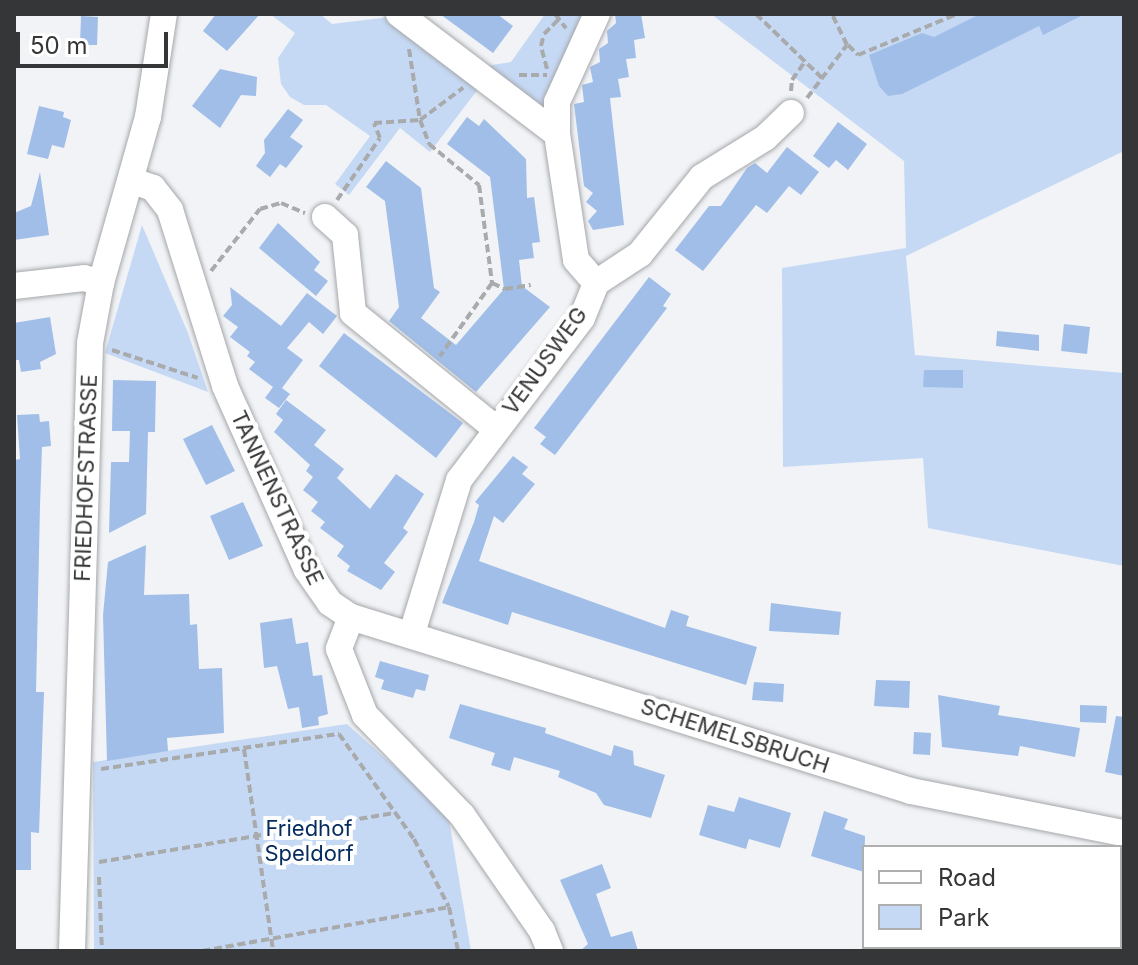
<!DOCTYPE html>
<html>
<head>
<meta charset="utf-8">
<style>
	body { margin:0 }
	#map { position:relative; width:1138px; height:965px; overflow:hidden; background:#f1f3f6; font-family:Inter,sans-serif }
	div>[style] { position:absolute }
	.green>* { inset:0; background:#c6d9f4 }
	.building>* { inset:0; background:#a0bee8 }
	.path>* { height:4px; margin-top:-2px; transform-origin:0; background:repeating-linear-gradient(90deg,#a8aaac 0 8px,transparent 0 12px) }
	.roads { filter:drop-shadow(0 0 2px #a5a7aa) drop-shadow(0 0 2px #a5a7aa) }
	.minor>* { height:26px; margin:-13px; padding:0 13px; transform-origin:13px; border-radius:13px; background:#fff }
	span { translate:-50% -50%; white-space:nowrap; text-align:center; line-height:1.15; -webkit-text-stroke:8px #fff; paint-order:stroke }
	.street-label { font-size:22px; color:#353637 }
	.park-label { font-size:22px; color:#062b5e }
	.frame { position:absolute; inset:0; border:16px solid #353637; pointer-events:none }
	.legend { position:absolute; left:862px; top:845px; width:260px; height:104px; box-sizing:border-box; background:#fff; border:2px solid #aeafaf; margin:0; padding:10px 14px; list-style:none; font-size:24px; color:#353637 }
	.legend li { display:flex; align-items:center; gap:16px; height:40px }
	.legend b { width:40px; border:2px solid #aeafaf }
	.scale { position:absolute; left:16px; top:32px; width:152px; height:36px; box-sizing:border-box; border:4px solid #353637; border-top:0; padding-left:10px; font-size:24px; line-height:28px; white-space:nowrap; color:#353637; -webkit-text-stroke:6px #fff; paint-order:stroke }
</style>
</head>
<body>
<div id="map">
	<div class="green">
		<i style="clip-path:polygon(270px 14px,320px 14px,332px 24px,390px 17px,479px 88px,430px 152px,400px 128px,349px 195px,335px 184px,370px 136px,326px 105px,304px 105px,290px 97px,281px 84px,278px 58px,295px 33px)"></i>
		<i style="clip-path:polygon(545px 14px,591px 14px,548px 115px,479px 67px,511px 62px)"></i>
		<i style="clip-path:polygon(711px 14px,1124px 14px,1124px 151px,906px 256px,915px 355px,1124px 373px,1124px 566px,928px 528px,923px 458px,783px 467px,782px 268px,906px 248px,904px 161px)"></i>
		<i style="clip-path:polygon(142px 225px,188px 333px,208px 392px,105px 353px)"></i>
		<i style="clip-path:polygon(347px 724px,448px 814px,471px 951px,94px 951px,93px 762px)"></i>
	</div>
	<div class="building">
		<i style="clip-path:polygon(216px 14px,260px 14px,227px 51px,203px 31px)"></i>
		<i style="clip-path:polygon(440px 14px,497px 14px,513px 26px,493px 53px)"></i>
		<i style="clip-path:polygon(615px 14px,641px 14px,645px 38px,634px 40px,636px 58px,626px 59px,629px 77px,618px 79px,621px 97px,610px 98px,624px 225px,593px 230px,588px 221px,597px 211px,586px 202px,593px 193px,584px 186px,574px 104px,584px 102px,582px 85px,593px 82px,590px 67px,600px 62px,599px 49px,608px 43px,607px 31px,616px 23px)"></i>
		<i style="clip-path:polygon(980px 14px,1085px 14px,1043px 35px,1039px 26px,902px 94px,888px 96px,879px 86px,869px 55px,922px 33px,934px 37px)"></i>
		<i style="clip-path:polygon(81px 16px,98px 17px,97px 45px,80px 45px)"></i>
		<i style="clip-path:polygon(220px 69px,257px 77px,256px 96px,241px 95px,220px 128px,192px 106px)"></i>
		<i style="clip-path:polygon(39px 106px,64px 112px,63px 117px,71px 120px,64px 148px,52px 145px,48px 159px,27px 154px)"></i>
		<i style="clip-path:polygon(288px 109px,303px 120px,290px 137px,303px 146px,286px 168px,280px 164px,270px 177px,256px 166px,265px 153px,264px 140px)"></i>
		<i style="clip-path:polygon(467px 117px,479px 126px,484px 119px,526px 159px,527px 198px,534px 197px,540px 242px,532px 243px,534px 258px,519px 260px,522px 286px,550px 307px,476px 392px,389px 321px,399px 307px,385px 201px,366px 187px,386px 161px,421px 188px,434px 288px,440px 292px,421px 318px,456px 345px,504px 289px,490px 177px,447px 144px)"></i>
		<i style="clip-path:polygon(838px 122px,867px 144px,848px 170px,836px 160px,829px 168px,813px 156px)"></i>
		<i style="clip-path:polygon(787px 147px,819px 172px,801px 195px,789px 186px,767px 213px,756px 205px,703px 271px,675px 250px,709px 206px,721px 206px,747px 168px,755px 163px,767px 173px)"></i>
		<i style="clip-path:polygon(40px 172px,49px 235px,14px 240px,14px 213px,31px 206px)"></i>
		<i style="clip-path:polygon(278px 223px,320px 262px,314px 270px,328px 281px,316px 296px,259px 248px)"></i>
		<i style="clip-path:polygon(649px 277px,671px 294px,663px 306px,667px 308px,555px 455px,540px 444px,546px 437px,534px 428px)"></i>
		<i style="clip-path:polygon(230px 287px,281px 326px,307px 293px,337px 316px,323px 334px,309px 322px,287px 348px,303px 360px,282px 388px,290px 394px,279px 408px,265px 398px,273px 387px,249px 369px,255px 362px,247px 356px,250px 352px,230px 337px,238px 327px,223px 316px,232px 305px)"></i>
		<i style="clip-path:polygon(50px 317px,56px 354px,40px 362px,41px 369px,21px 372px,19px 360px,14px 360px,14px 323px)"></i>
		<i style="clip-path:polygon(1064px 324px,1090px 327px,1087px 354px,1061px 351px)"></i>
		<i style="clip-path:polygon(997px 331px,1039px 335px,1039px 351px,996px 346px)"></i>
		<i style="clip-path:polygon(344px 333px,463px 423px,436px 458px,319px 366px)"></i>
		<i style="clip-path:polygon(924px 370px,963px 370px,963px 388px,923px 387px)"></i>
		<i style="clip-path:polygon(113px 380px,156px 381px,155px 432px,148px 432px,146px 514px,109px 533px,111px 462px,129px 462px,130px 431px,112px 431px)"></i>
		<i style="clip-path:polygon(286px 400px,326px 430px,314px 445px,344px 469px,337px 478px,370px 509px,396px 474px,424px 494px,403px 528px,408px 532px,384px 563px,395px 572px,381px 590px,347px 571px,350px 566px,337px 556px,344px 546px,320px 528px,325px 522px,311px 511px,318px 502px,303px 490px,313px 477px,306px 471px,310px 465px,274px 432px,283px 420px,276px 414px)"></i>
		<i style="clip-path:polygon(39px 414px,40px 422px,49px 421px,51px 446px,42px 447px,40px 506px,36px 692px,44px 692px,39px 833px,31px 832px,31px 870px,14px 870px,14px 460px,20px 459px,17px 415px)"></i>
		<i style="clip-path:polygon(212px 425px,235px 471px,206px 485px,183px 439px)"></i>
		<i style="clip-path:polygon(513px 456px,528px 467px,522px 474px,535px 484px,503px 523px,494px 516px,479px 561px,665px 628px,671px 610px,689px 616px,686px 626px,757px 647px,746px 685px,512px 612px,508px 625px,442px 603px,474px 522px,479px 505px,475px 502px)"></i>
		<i style="clip-path:polygon(243px 502px,263px 546px,229px 560px,210px 516px)"></i>
		<i style="clip-path:polygon(146px 545px,144px 595px,189px 594px,190px 625px,197px 624px,199px 669px,222px 668px,224px 733px,167px 738px,168px 751px,107px 761px,103px 615px,108px 562px)"></i>
		<i style="clip-path:polygon(771px 603px,841px 612px,839px 635px,769px 631px)"></i>
		<i style="clip-path:polygon(292px 618px,296px 644px,308px 642px,313px 676px,322px 675px,328px 714px,318px 717px,319px 725px,302px 728px,299px 707px,288px 709px,277px 666px,264px 668px,260px 623px)"></i>
		<i style="clip-path:polygon(380px 661px,429px 675px,425px 691px,416px 689px,413px 698px,381px 689px,384px 680px,375px 677px)"></i>
		<i style="clip-path:polygon(876px 680px,910px 681px,909px 708px,874px 706px)"></i>
		<i style="clip-path:polygon(754px 682px,784px 684px,783px 702px,752px 700px)"></i>
		<i style="clip-path:polygon(938px 695px,1000px 706px,998px 715px,1080px 728px,1075px 757px,1020px 746px,1018px 756px,942px 747px)"></i>
		<i style="clip-path:polygon(460px 704px,546px 728px,545px 733px,611px 756px,614px 745px,633px 751px,634px 765px,665px 775px,651px 818px,604px 805px,596px 793px,558px 777px,560px 771px,514px 757px,510px 771px,491px 765px,495px 753px,449px 738px)"></i>
		<i style="clip-path:polygon(1080px 705px,1107px 706px,1106px 723px,1080px 722px)"></i>
		<i style="clip-path:polygon(1116px 716px,1124px 717px,1124px 776px,1105px 772px)"></i>
		<i style="clip-path:polygon(914px 732px,931px 733px,930px 755px,913px 754px)"></i>
		<i style="clip-path:polygon(739px 797px,791px 813px,780px 848px,749px 839px,746px 849px,699px 835px,708px 805px,734px 812px)"></i>
		<i style="clip-path:polygon(824px 811px,848px 819px,844px 829px,865px 836px,864px 872px,811px 856px)"></i>
		<i style="clip-path:polygon(602px 864px,611px 888px,596px 894px,611px 937px,632px 931px,638px 951px,580px 951px,588px 944px,560px 880px)"></i>
	</div>
	<div class="path">
		<i style="left:555px;top:14px;width:18px;rotate:52deg"></i>
		<i style="left:756px;top:14px;width:93px;rotate:44.1deg"></i>
		<i style="left:848px;top:45px;width:14px;rotate:45deg"></i>
		<i style="left:858px;top:55px;width:107px;rotate:-22.5deg"></i>
		<i style="left:409px;top:49px;width:72px;rotate:81.2deg"></i>
		<i style="left:420px;top:120px;width:26px;rotate:69deg"></i>
		<i style="left:429px;top:144px;width:65px;rotate:39.4deg"></i>
		<i style="left:479px;top:185px;width:99px;rotate:82.4deg"></i>
		<i style="left:492px;top:283px;width:90px;rotate:125.5deg"></i>
		<i style="left:547px;top:69px;width:24px;rotate:-105deg"></i>
		<i style="left:541px;top:46px;width:12px;rotate:-76deg"></i>
		<i style="left:544px;top:34px;width:21px;rotate:-45deg"></i>
		<i style="left:519px;top:75px;width:28px"></i>
		<i style="left:791px;top:91px;width:11px;rotate:-85deg"></i>
		<i style="left:792px;top:80px;width:24px;rotate:-55deg"></i>
		<i style="left:807px;top:98px;width:66px;rotate:-53deg"></i>
		<i style="left:847px;top:45px;width:34px;rotate:-116deg"></i>
		<i style="left:337px;top:200px;width:75px;rotate:-55.3deg"></i>
		<i style="left:380px;top:138px;width:16px;rotate:-112deg"></i>
		<i style="left:374px;top:123px;width:46px;rotate:-3.7deg"></i>
		<i style="left:420px;top:120px;width:54px;rotate:-36.7deg"></i>
		<i style="left:211px;top:271px;width:79px;rotate:-51.7deg"></i>
		<i style="left:260px;top:209px;width:22px;rotate:-16deg"></i>
		<i style="left:281px;top:203px;width:26px;rotate:23deg"></i>
		<i style="left:492px;top:283px;width:14px;rotate:25deg"></i>
		<i style="left:505px;top:289px;width:26px;rotate:-9deg"></i>
		<i style="left:112px;top:350px;width:90px;rotate:18deg"></i>
		<i style="left:244px;top:749px;width:204px;rotate:81.8deg"></i>
		<i style="left:101px;top:769px;width:241px;rotate:-8.4deg"></i>
		<i style="left:339px;top:734px;width:129px;rotate:54.5deg"></i>
		<i style="left:414px;top:839px;width:76px;rotate:62.8deg"></i>
		<i style="left:449px;top:907px;width:45px;rotate:78.4deg"></i>
		<i style="left:99px;top:862px;width:301px;rotate:-9.4deg"></i>
		<i style="left:99px;top:877px;width:74px;rotate:87.7deg"></i>
		<i style="left:202px;top:951px;width:250px;rotate:-10.1deg"></i>
	</div>
	<div class="roads">
		<div class="minor">
			<i style="left:399px;top:14px;width:198px;rotate:37.2deg"></i>
			<i style="left:557px;top:134px;width:127px;rotate:81.4deg"></i>
			<i style="left:576px;top:260px;width:30px;rotate:49deg"></i>
			<i style="left:557px;top:134px;width:32px;rotate:-90deg"></i>
			<i style="left:557px;top:102px;width:97px;rotate:-65.6deg"></i>
			<i style="left:133px;top:181px;width:21px;rotate:19deg"></i>
			<i style="left:153px;top:188px;width:28px;rotate:52deg"></i>
			<i style="left:170px;top:210px;width:184px;rotate:72.6deg"></i>
			<i style="left:225px;top:386px;width:201px;rotate:66deg"></i>
			<i style="left:307px;top:570px;width:40px;rotate:55.1deg"></i>
			<i style="left:330px;top:603px;width:25px;rotate:34deg"></i>
			<i style="left:351px;top:617px;width:586px;rotate:17.26deg"></i>
			<i style="left:911px;top:791px;width:217px;rotate:11.2deg"></i>
			<i style="left:325px;top:217px;width:27px;rotate:42deg"></i>
			<i style="left:345px;top:235px;width:78px;rotate:84.1deg"></i>
			<i style="left:353px;top:313px;width:183px;rotate:39deg"></i>
			<i style="left:14px;top:286px;width:70px;rotate:-6.5deg"></i>
			<i style="left:84px;top:278px;width:18px;rotate:16deg"></i>
			<i style="left:351px;top:617px;width:34px;rotate:111deg"></i>
			<i style="left:339px;top:649px;width:71px;rotate:68.5deg"></i>
			<i style="left:365px;top:715px;width:139px;rotate:45.9deg"></i>
			<i style="left:462px;top:815px;width:141px;rotate:55.4deg"></i>
			<i style="left:542px;top:931px;width:22px;rotate:68deg"></i>
			<i style="left:412px;top:633px;width:160px;rotate:-72.9deg"></i>
			<i style="left:459px;top:480px;width:203px;rotate:-52.8deg"></i>
			<i style="left:582px;top:318px;width:38px;rotate:-68deg"></i>
			<i style="left:596px;top:283px;width:53px;rotate:-33.4deg"></i>
			<i style="left:640px;top:254px;width:99px;rotate:-51.2deg"></i>
			<i style="left:702px;top:177px;width:74px;rotate:-31.8deg"></i>
			<i style="left:765px;top:138px;width:36px;rotate:-44deg"></i>
			<i style="left:72px;top:951px;width:608px;rotate:-88.3deg"></i>
			<i style="left:90px;top:343px;width:61px;rotate:-79.6deg"></i>
			<i style="left:101px;top:283px;width:173px;rotate:-74.2deg"></i>
			<i style="left:148px;top:117px;width:104px;rotate:-81.2deg"></i>
		</div>
	</div>
	<div class="street-label">
		<span style="left:545px;top:361px;rotate:-54deg">VENUSWEG</span>
		<span style="left:86px;top:478px;rotate:-88deg">FRIEDHOFSTRASSE</span>
		<span style="left:277px;top:498px;rotate:65deg">TANNENSTRASSE</span>
		<span style="left:735px;top:736px;rotate:18deg">SCHEMELSBRUCH</span>
	</div>
	<div class="park-label">
		<span style="left:309px;top:841px">Friedhof<br>Speldorf</span>
	</div>
	<div class="frame"></div>
	<ul class="legend">
	<li><b style="height:10px;background:#fff"></b>Road</li>
	<li><b style="height:22px;background:#c6d9f4"></b>Park</li>
	</ul>
	<div class="scale">50 m</div>
</div>
</body>
</html>
